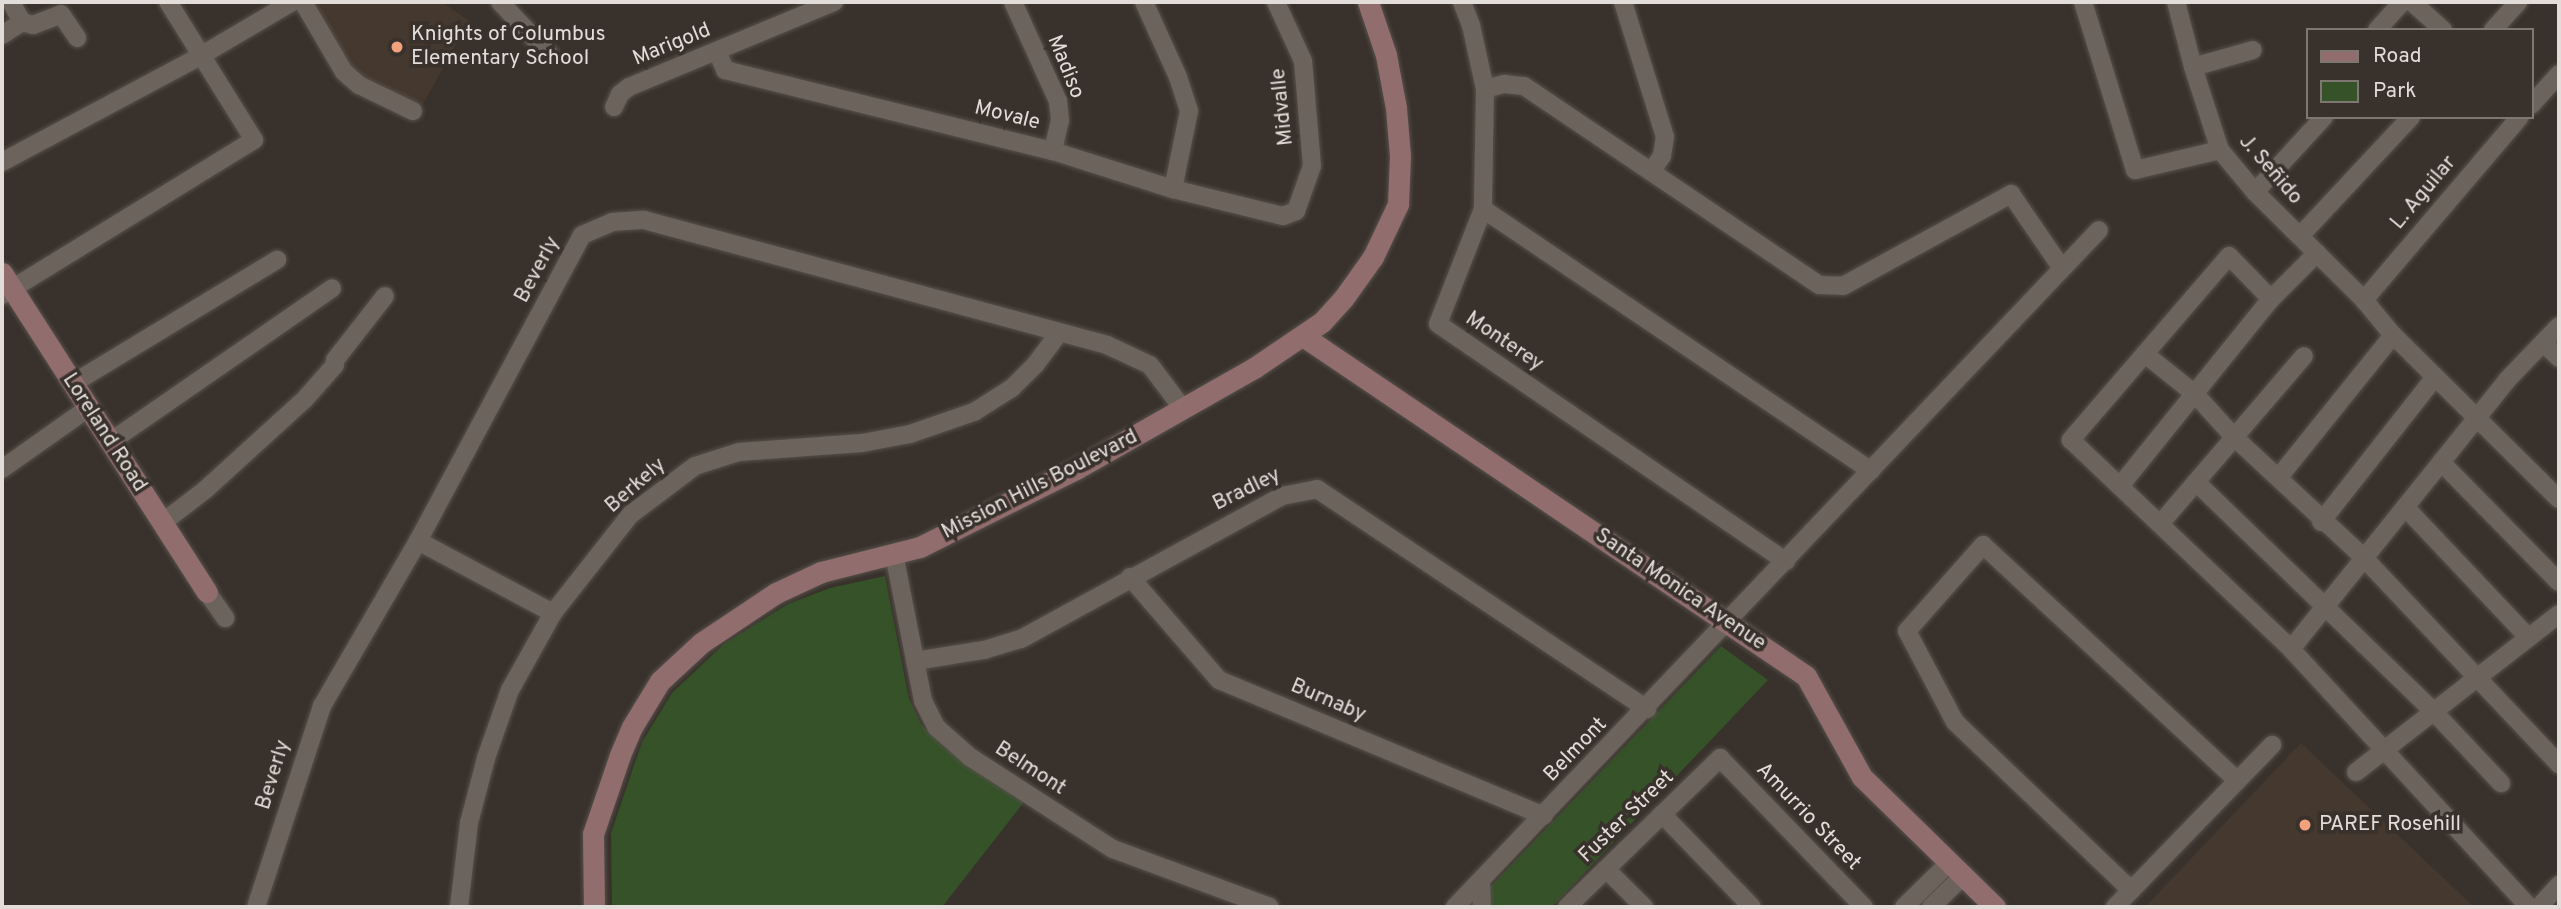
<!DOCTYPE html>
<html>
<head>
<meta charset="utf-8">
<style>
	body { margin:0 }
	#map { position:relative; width:2561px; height:909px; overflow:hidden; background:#39312b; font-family:Overpass,sans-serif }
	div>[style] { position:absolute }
	.built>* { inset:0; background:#45382e }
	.green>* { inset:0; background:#355228 }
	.roads { filter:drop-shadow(0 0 2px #56504b) drop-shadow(0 0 2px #56504b) }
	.street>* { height:18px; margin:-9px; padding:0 9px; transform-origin:9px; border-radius:9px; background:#6c635d }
	.secondary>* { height:21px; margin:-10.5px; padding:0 10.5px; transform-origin:10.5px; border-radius:10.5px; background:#916d6d }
	.dots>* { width:19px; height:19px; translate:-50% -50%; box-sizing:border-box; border:4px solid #39312b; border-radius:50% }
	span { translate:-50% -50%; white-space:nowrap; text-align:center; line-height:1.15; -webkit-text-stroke:7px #39312b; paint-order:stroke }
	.poi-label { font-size:21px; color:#e2ddd9 }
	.left { translate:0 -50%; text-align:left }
	.street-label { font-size:21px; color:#e2ddd9 }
	.frame { position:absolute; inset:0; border:4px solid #e2ddd9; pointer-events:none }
	.legend { position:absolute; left:2306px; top:28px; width:228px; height:91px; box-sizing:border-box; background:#39312b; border:2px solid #7d7671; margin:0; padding:9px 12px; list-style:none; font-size:21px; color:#e2ddd9 }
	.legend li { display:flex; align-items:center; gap:14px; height:35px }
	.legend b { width:35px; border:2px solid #7d7671 }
</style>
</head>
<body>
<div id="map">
	<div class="built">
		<i style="clip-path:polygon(309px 2px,442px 2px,469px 21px,421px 108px,356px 72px)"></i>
		<i style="clip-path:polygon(2301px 743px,2474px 907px,2145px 907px)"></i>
	</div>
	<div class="green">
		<i style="clip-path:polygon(885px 576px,909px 699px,921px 724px,945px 748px,1024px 802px,942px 907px,612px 907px,611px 833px,642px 742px,672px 693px,724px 644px,788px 604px,830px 588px)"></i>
		<i style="clip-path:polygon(1721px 646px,1768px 680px,1552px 907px,1471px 907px)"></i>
	</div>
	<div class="roads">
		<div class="street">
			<i style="left:11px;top:2px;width:23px;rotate:61deg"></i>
			<i style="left:303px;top:2px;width:81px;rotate:59.6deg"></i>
			<i style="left:344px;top:72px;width:20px;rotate:41deg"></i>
			<i style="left:359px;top:85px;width:60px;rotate:25.7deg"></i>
			<i style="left:500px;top:2px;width:73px;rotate:46.7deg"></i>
			<i style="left:1013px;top:2px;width:109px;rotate:65.6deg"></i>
			<i style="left:1058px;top:101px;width:19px;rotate:84deg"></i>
			<i style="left:1060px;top:120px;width:32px;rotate:103deg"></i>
			<i style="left:1144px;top:2px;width:82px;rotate:65.6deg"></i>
			<i style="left:1178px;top:77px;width:36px;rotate:72deg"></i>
			<i style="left:1189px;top:111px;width:80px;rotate:101.6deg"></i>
			<i style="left:1462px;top:2px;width:25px;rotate:69deg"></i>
			<i style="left:1471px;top:25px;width:66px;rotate:77.7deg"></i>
			<i style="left:1485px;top:89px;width:120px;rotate:91deg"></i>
			<i style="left:1483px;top:209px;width:123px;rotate:111.4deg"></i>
			<i style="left:1438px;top:324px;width:421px;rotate:34.3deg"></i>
			<i style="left:1623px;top:2px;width:141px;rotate:72.7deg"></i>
			<i style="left:1665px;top:137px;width:19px;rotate:99deg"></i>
			<i style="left:1662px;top:156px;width:19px;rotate:125deg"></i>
			<i style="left:2083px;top:2px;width:176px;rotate:72.8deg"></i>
			<i style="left:2135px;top:170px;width:87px;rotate:-13.2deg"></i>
			<i style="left:2176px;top:2px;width:67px;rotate:75.3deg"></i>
			<i style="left:2193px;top:67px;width:87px;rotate:72deg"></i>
			<i style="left:2220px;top:150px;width:55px;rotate:50.2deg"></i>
			<i style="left:2255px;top:192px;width:153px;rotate:44.7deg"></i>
			<i style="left:2364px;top:300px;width:45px;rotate:50.4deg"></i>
			<i style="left:2393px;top:335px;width:233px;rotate:44.7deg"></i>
			<i style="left:2412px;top:2px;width:42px;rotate:42.1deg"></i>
			<i style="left:2377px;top:30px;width:38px;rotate:-48deg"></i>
			<i style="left:2493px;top:30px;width:38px;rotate:-48deg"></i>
			<i style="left:2px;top:35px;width:24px;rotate:-33deg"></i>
			<i style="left:22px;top:22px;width:11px;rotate:15deg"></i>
			<i style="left:33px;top:25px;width:30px;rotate:-21deg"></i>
			<i style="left:61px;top:14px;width:29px;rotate:56deg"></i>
			<i style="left:717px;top:51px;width:21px;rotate:67deg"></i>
			<i style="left:725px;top:70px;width:338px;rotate:13.9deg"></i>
			<i style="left:1053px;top:151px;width:126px;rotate:17.6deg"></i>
			<i style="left:1173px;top:189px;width:113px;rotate:13.8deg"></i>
			<i style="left:1283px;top:216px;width:14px;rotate:-21deg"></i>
			<i style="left:1296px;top:211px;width:48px;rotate:-70.4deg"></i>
			<i style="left:1312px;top:166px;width:105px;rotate:-94.9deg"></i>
			<i style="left:1303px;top:61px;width:65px;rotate:-114.6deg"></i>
			<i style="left:2193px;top:67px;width:62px;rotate:-15.8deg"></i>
			<i style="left:1485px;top:89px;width:20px;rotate:-15deg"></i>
			<i style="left:1504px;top:84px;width:20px;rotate:6deg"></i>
			<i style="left:1524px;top:86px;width:356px;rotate:34deg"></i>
			<i style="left:1819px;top:285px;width:24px;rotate:2deg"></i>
			<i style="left:1843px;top:286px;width:192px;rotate:-28.7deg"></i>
			<i style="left:2011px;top:194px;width:88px;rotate:55.6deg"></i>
			<i style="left:2531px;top:105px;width:42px;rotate:-47.9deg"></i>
			<i style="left:614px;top:107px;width:14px;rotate:-65deg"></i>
			<i style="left:620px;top:94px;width:11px;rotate:-38deg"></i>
			<i style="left:629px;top:87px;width:222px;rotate:-22.5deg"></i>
			<i style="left:2px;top:162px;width:227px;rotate:-28.1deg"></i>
			<i style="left:202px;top:55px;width:104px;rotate:-30.5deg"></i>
			<i style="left:2255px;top:192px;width:102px;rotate:-47.4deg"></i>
			<i style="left:1483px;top:209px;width:468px;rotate:34deg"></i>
			<i style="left:2300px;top:236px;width:163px;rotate:-47deg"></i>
			<i style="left:2px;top:295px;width:296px;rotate:-31.6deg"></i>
			<i style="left:254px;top:140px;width:163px;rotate:-121.9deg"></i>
			<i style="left:2271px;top:299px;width:60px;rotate:-134.3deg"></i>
			<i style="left:2229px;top:256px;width:243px;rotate:130.7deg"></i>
			<i style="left:2071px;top:440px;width:303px;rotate:43.5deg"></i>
			<i style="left:2291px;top:649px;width:351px;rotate:47.3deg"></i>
			<i style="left:2364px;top:300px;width:240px;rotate:-49.6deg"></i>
			<i style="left:2543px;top:343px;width:22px;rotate:43deg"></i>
			<i style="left:2145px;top:354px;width:64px;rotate:38.7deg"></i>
			<i style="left:2195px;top:394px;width:58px;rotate:47.8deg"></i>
			<i style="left:2234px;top:437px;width:178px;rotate:42.9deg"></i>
			<i style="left:2364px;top:558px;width:284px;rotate:46.6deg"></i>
			<i style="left:72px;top:384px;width:240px;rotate:-31.2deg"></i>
			<i style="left:110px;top:442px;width:270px;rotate:-34.7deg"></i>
			<i style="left:2441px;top:462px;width:168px;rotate:45.5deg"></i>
			<i style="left:2px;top:469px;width:105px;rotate:-35.3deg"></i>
			<i style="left:2279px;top:477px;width:182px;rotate:-51.2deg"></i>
			<i style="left:2196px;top:482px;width:331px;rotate:44deg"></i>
			<i style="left:2434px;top:712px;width:98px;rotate:46.7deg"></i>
			<i style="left:2120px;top:486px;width:240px;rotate:-51.1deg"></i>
			<i style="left:2271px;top:299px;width:65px;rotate:-45deg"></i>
			<i style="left:2405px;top:507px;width:180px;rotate:46.6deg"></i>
			<i style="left:2321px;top:522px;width:184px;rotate:-51.8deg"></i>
			<i style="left:162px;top:523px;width:54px;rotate:-37.5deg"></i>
			<i style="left:205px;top:490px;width:135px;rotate:-42.3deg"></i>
			<i style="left:305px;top:399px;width:45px;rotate:-48.6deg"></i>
			<i style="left:335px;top:365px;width:5px;rotate:-90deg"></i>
			<i style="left:335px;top:360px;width:81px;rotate:-52deg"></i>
			<i style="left:2160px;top:524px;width:221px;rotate:-49.4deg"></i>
			<i style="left:418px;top:541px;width:153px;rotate:28.1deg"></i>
			<i style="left:894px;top:554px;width:150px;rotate:78.8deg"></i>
			<i style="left:923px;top:701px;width:29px;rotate:63deg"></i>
			<i style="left:936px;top:727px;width:45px;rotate:41.4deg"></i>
			<i style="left:970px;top:757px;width:170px;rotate:32.8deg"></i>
			<i style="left:1113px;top:849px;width:167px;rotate:20.3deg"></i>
			<i style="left:1130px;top:577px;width:136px;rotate:49.2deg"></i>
			<i style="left:1219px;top:680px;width:352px;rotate:22.7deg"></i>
			<i style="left:207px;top:592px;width:32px;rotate:55deg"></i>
			<i style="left:2291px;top:649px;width:345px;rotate:-51.2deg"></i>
			<i style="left:2507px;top:380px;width:75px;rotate:-46.1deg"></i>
			<i style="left:915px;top:661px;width:70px;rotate:-9.1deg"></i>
			<i style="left:984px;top:650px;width:39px;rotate:-17deg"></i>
			<i style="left:1021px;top:639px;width:298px;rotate:-28.7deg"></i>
			<i style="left:1282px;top:496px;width:36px;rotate:-11deg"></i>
			<i style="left:1317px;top:489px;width:397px;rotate:33.7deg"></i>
			<i style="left:2356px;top:772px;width:257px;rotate:-37.9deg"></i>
			<i style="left:1662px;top:814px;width:129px;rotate:45.9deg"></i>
			<i style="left:1606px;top:869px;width:54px;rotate:45deg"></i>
			<i style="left:1481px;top:882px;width:25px;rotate:88deg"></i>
			<i style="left:2131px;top:890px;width:243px;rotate:-136.3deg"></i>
			<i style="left:1955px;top:722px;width:103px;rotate:-117.8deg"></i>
			<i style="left:1907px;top:631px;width:115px;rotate:-48.5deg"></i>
			<i style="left:1983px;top:545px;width:346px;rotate:42.8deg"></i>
			<i style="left:256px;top:907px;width:212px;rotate:-71.8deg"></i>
			<i style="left:322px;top:706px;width:191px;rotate:-59.8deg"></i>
			<i style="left:418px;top:541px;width:347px;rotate:-61.8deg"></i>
			<i style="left:582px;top:235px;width:33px;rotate:-23deg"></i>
			<i style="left:612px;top:222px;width:32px;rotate:-4deg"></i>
			<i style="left:644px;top:220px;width:480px;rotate:15.1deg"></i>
			<i style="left:1107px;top:345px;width:47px;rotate:24.9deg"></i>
			<i style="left:1150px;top:365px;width:55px;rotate:53.1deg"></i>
			<i style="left:459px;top:907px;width:85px;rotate:-83.2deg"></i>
			<i style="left:469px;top:823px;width:67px;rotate:-75.3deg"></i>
			<i style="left:486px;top:758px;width:72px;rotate:-70.6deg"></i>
			<i style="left:510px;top:690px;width:88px;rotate:-60.8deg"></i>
			<i style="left:553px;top:613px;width:125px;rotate:-51.8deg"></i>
			<i style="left:630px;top:515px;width:81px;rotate:-37deg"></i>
			<i style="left:695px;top:466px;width:46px;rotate:-17.7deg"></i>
			<i style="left:739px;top:452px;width:123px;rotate:-4.2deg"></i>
			<i style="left:862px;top:443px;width:49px;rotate:-10.6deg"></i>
			<i style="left:910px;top:434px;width:68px;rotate:-19deg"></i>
			<i style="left:974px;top:412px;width:45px;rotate:-32.3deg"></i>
			<i style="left:1012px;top:388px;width:33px;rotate:-45deg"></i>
			<i style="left:1035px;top:365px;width:39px;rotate:-53deg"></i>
			<i style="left:1455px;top:907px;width:934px;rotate:-46.43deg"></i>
			<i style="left:1567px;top:907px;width:214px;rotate:-44.2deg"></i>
			<i style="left:1720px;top:758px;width:207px;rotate:46deg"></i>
			<i style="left:1904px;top:907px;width:63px;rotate:-44.4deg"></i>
			<i style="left:1931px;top:907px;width:45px;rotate:-44.1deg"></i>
			<i style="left:2115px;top:907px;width:226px;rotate:-45.9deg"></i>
			<i style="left:2539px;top:907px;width:30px;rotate:-48deg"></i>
		</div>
		<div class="secondary">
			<i style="left:2px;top:273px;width:379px;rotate:57.3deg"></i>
			<i style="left:1303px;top:336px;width:607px;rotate:34.06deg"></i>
			<i style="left:1806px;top:676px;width:115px;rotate:61deg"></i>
			<i style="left:1862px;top:777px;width:186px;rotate:44.3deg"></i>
			<i style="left:594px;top:907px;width:73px;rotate:-90.8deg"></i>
			<i style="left:593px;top:834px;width:83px;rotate:-71.1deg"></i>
			<i style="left:620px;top:755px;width:30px;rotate:-67deg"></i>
			<i style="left:632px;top:727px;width:54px;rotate:-58.7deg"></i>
			<i style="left:660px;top:681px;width:56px;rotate:-42.8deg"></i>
			<i style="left:701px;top:643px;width:90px;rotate:-33.7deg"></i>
			<i style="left:776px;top:593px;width:50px;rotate:-25deg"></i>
			<i style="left:821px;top:572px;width:102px;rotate:-14.2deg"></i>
			<i style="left:920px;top:547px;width:174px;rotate:-26.6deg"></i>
			<i style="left:1076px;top:469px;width:205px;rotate:-29.6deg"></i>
			<i style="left:1254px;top:368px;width:82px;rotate:-34.1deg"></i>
			<i style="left:1322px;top:322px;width:31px;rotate:-48deg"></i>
			<i style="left:1343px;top:299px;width:52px;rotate:-54.5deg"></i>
			<i style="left:1373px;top:257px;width:59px;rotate:-64.7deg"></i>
			<i style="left:1398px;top:204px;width:48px;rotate:-87.6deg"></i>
			<i style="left:1400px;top:156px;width:48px;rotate:-94.8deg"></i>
			<i style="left:1396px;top:108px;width:54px;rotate:-100.7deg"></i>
			<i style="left:1386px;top:55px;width:56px;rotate:-108.8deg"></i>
		</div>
	</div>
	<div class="dots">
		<i style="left:397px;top:47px;background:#f1a17c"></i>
		<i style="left:2305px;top:825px;background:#f1a17c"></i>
	</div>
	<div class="poi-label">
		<span class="left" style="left:411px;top:47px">Knights of Columbus<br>Elementary School</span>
		<span class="left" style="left:2319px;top:825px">PAREF Rosehill</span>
	</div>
	<div class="street-label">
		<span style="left:672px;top:45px;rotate:-22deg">Marigold</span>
		<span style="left:1065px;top:67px;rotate:68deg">Madiso</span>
		<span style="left:1283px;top:107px;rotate:-96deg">Midvalle</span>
		<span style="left:1007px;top:116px;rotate:14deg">Movale</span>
		<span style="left:2270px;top:170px;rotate:49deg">J. Señido</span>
		<span style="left:2424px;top:193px;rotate:-50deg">L. Aguilar</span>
		<span style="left:538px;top:270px;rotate:-62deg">Beverly</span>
		<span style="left:1504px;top:342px;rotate:34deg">Monterey</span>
		<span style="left:104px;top:433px;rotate:57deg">Loreland Road</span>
		<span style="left:1040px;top:485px;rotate:-27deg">Mission Hills Boulevard</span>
		<span style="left:636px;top:486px;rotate:-41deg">Berkely</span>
		<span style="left:1247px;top:490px;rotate:-26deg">Bradley</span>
		<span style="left:1680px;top:590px;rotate:34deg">Santa Monica Avenue</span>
		<span style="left:1328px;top:701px;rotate:23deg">Burnaby</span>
		<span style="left:1576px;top:750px;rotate:-46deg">Belmont</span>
		<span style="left:1030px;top:769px;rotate:33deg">Belmont</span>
		<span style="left:274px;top:775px;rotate:-73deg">Beverly</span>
		<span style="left:1627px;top:817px;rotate:-44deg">Fuster Street</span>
		<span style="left:1808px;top:817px;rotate:46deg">Amurrio Street</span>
	</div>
	<div class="frame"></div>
	<ul class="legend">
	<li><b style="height:9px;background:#916d6d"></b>Road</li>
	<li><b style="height:19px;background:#355228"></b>Park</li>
	</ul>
</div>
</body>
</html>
